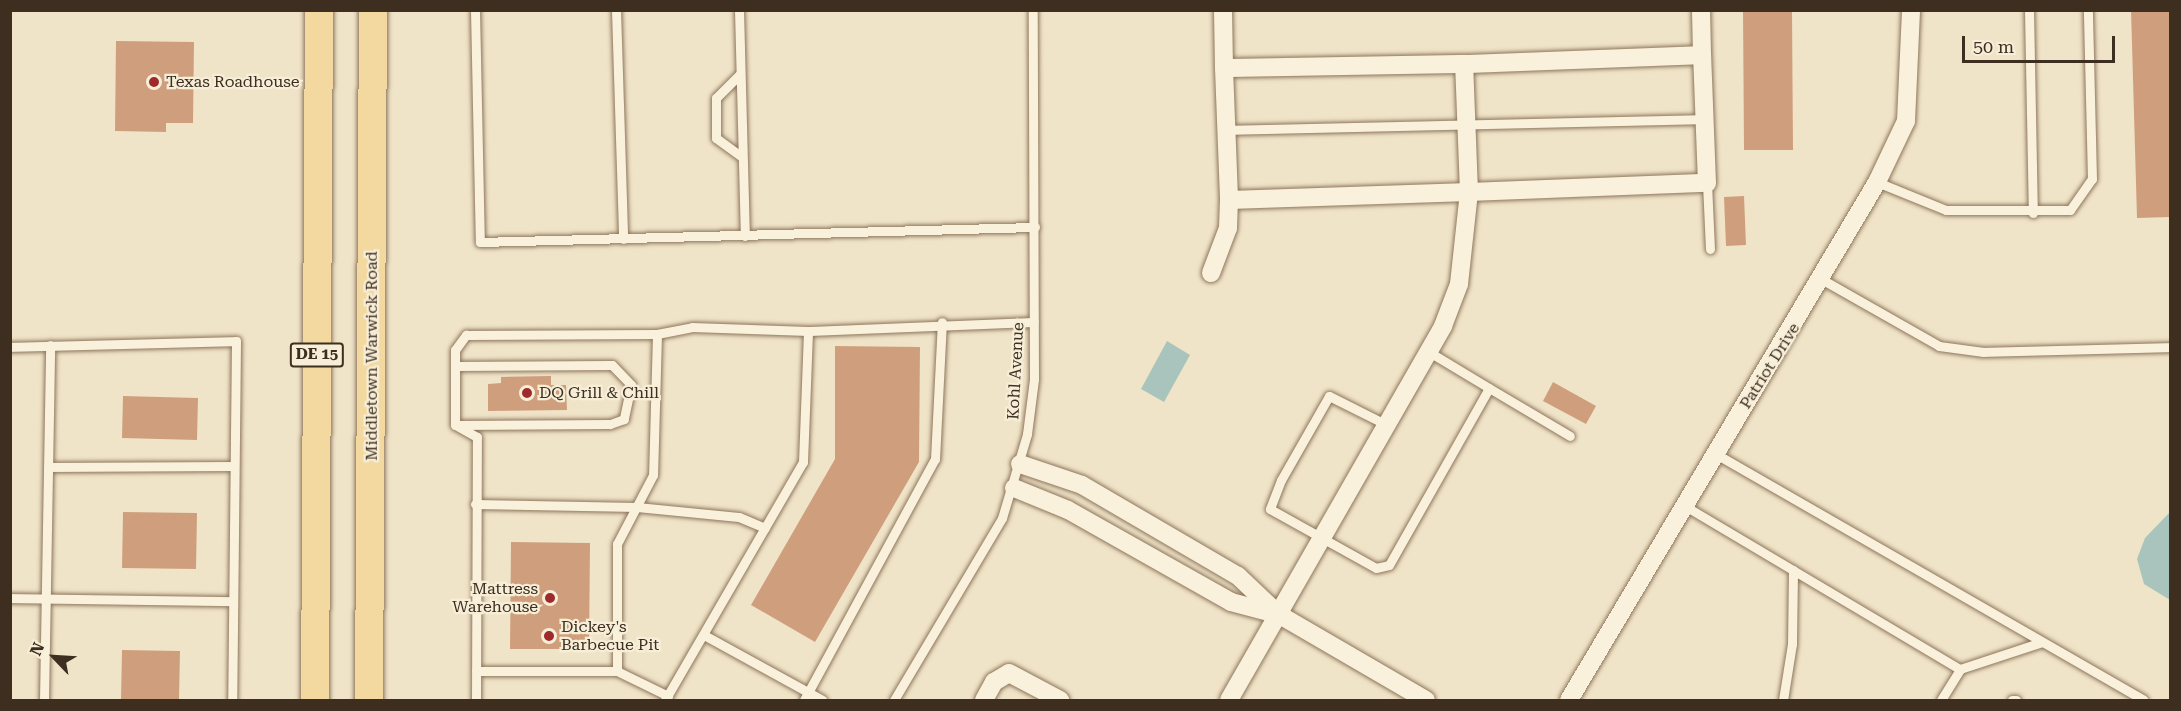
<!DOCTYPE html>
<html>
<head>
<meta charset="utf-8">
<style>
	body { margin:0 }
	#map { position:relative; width:2181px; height:711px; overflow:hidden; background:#f0e4c8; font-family:"Roboto Serif",serif }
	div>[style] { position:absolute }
	.water>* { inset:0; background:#a9c4bc }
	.building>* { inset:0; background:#cf9f7d }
	.roads { filter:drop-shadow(0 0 2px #8d765c) drop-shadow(0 0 2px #8d765c) }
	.lane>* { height:9px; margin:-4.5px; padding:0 4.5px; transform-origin:4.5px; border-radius:4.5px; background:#faf1dc }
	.street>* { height:18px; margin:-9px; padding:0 9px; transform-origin:9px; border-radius:9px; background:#faf1dc }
	.primary>* { height:28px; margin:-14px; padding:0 14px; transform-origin:14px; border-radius:14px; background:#f3d9a0 }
	.dots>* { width:16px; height:16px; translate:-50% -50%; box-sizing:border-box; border:3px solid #f7eed8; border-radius:50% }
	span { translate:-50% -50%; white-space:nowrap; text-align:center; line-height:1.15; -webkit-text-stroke:4.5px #f7eed8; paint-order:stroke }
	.shield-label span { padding:2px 4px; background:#f7eed8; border:2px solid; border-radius:4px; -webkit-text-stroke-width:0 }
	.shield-label { font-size:15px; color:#3d2e20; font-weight:700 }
	.poi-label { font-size:16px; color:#3d2e20 }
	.left { translate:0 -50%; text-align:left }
	.right { translate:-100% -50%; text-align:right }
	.street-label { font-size:16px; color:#3d2e20 }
	.frame { position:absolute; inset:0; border:12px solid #3d2e20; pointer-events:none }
	.north { position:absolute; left:24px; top:627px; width:60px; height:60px; -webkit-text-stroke:4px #f7eed8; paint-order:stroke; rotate:295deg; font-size:16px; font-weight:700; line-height:24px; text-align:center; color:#3d2e20 }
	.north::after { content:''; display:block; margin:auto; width:21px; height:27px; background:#3d2e20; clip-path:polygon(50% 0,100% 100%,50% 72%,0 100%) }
	.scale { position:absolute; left:1962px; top:36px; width:153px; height:27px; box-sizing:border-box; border:3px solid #3d2e20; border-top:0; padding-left:8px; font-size:18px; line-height:21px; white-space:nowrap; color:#3d2e20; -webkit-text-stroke:4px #f7eed8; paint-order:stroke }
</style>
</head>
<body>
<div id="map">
	<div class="water">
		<i style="clip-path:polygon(1167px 341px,1190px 355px,1164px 402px,1141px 389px)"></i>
		<i style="clip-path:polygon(2170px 512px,2170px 600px,2144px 584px,2137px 559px,2145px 538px)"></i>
	</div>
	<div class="building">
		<i style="clip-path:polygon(1743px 10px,1792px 10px,1793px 150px,1744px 150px)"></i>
		<i style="clip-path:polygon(2131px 10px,2170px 10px,2170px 217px,2137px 218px)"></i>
		<i style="clip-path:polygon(116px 41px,194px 42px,193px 123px,166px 123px,166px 132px,115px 131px)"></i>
		<i style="clip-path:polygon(1744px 196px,1746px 245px,1726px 246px,1724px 197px)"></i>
		<i style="clip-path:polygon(835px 346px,920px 347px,919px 462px,815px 642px,751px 605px,835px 459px)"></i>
		<i style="clip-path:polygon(551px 376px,551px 385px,566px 385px,567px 410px,488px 411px,488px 384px,501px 383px,501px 377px)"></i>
		<i style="clip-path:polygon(1553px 382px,1596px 406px,1586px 424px,1543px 401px)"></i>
		<i style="clip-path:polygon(123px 396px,198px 398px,197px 440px,122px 438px)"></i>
		<i style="clip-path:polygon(123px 512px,197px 513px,196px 569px,122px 568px)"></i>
		<i style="clip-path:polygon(511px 542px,590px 543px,589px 649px,510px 649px)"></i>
		<i style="clip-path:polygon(122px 650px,180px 651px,179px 700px,121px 700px)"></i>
	</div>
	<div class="roads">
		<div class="lane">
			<i style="left:475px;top:10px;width:232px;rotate:88.8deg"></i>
			<i style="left:480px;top:242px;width:555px;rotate:-1.55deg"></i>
			<i style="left:616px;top:10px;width:229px;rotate:88.2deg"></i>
			<i style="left:739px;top:10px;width:226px;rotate:88.5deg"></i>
			<i style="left:2029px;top:10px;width:203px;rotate:88.9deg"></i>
			<i style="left:740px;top:74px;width:34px;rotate:135deg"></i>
			<i style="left:716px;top:98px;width:40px;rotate:90deg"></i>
			<i style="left:716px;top:138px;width:32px;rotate:36deg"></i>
			<i style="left:1226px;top:130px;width:479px;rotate:-1.3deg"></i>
			<i style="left:1877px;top:182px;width:74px;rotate:22.1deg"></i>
			<i style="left:1946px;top:210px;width:124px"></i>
			<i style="left:2070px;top:210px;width:38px;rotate:-55deg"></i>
			<i style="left:2092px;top:179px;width:169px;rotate:-91.4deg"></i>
			<i style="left:1707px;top:183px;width:66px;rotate:87.4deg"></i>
			<i style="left:1823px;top:280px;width:133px;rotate:29.6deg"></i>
			<i style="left:1939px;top:346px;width:45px;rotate:7.6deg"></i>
			<i style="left:1984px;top:352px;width:186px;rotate:-1.5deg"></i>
			<i style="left:657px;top:334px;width:141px;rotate:91.6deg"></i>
			<i style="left:653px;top:475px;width:78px;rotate:117.6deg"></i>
			<i style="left:617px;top:544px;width:127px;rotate:90deg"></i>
			<i style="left:617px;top:671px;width:57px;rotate:26.1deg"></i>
			<i style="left:10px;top:347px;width:226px;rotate:-1.5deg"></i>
			<i style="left:236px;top:341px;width:359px;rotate:90.6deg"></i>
			<i style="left:455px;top:366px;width:157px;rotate:-0.4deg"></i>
			<i style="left:612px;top:365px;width:28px;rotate:46deg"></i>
			<i style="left:631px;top:385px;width:35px;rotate:102deg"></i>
			<i style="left:624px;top:419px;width:15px;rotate:160deg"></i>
			<i style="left:610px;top:424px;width:153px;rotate:179.6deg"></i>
			<i style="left:1489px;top:388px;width:94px;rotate:30.7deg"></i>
			<i style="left:1387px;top:425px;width:65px;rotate:-153.4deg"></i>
			<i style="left:1329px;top:396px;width:97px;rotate:119.7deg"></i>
			<i style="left:1281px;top:480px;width:31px;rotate:111deg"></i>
			<i style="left:1270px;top:509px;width:121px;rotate:29.1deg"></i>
			<i style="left:1376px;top:568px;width:13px;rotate:-13deg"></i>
			<i style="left:1389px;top:565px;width:203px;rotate:-60.5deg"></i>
			<i style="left:1489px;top:388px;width:70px;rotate:-149deg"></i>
			<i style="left:1716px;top:454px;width:493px;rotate:29.9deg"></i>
			<i style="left:48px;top:467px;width:183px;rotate:-0.3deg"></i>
			<i style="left:475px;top:504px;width:162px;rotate:1.1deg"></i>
			<i style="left:637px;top:507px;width:102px;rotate:5.6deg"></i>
			<i style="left:739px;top:517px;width:28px;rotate:23deg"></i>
			<i style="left:1685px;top:506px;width:320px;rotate:30.7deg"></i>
			<i style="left:10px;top:598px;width:222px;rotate:0.8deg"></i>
			<i style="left:704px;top:635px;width:135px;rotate:28.8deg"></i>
			<i style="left:476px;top:671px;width:141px"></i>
			<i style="left:44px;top:700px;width:355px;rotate:-89deg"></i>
			<i style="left:476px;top:700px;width:263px;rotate:-89.8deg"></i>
			<i style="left:477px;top:437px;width:25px;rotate:-151deg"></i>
			<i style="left:455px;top:425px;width:75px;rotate:-90deg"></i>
			<i style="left:455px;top:350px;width:19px;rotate:-54deg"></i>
			<i style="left:466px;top:335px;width:191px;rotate:-0.3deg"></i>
			<i style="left:657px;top:334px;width:36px;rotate:-11deg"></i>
			<i style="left:692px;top:327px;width:116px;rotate:2deg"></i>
			<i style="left:665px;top:700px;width:275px;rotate:-59.9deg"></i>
			<i style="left:803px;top:462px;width:131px;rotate:-87.8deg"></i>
			<i style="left:808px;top:331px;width:226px;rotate:-2.3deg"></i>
			<i style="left:804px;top:700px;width:274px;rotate:-61.5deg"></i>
			<i style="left:935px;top:459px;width:137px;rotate:-87.1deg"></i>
			<i style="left:894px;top:700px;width:212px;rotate:-59.3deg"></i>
			<i style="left:1002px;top:518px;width:88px;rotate:-73.4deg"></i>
			<i style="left:1027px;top:434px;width:55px;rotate:-82.7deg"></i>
			<i style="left:1034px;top:379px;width:369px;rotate:-90.2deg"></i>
			<i style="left:1783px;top:700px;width:57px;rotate:-80.9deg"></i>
			<i style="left:1792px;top:644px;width:74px;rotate:-89.2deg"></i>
			<i style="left:1941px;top:700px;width:36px;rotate:-58deg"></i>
			<i style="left:1960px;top:669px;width:86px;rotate:-18.2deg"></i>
			<i style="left:2012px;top:700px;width:4px"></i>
		</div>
		<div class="street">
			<i style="left:1223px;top:10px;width:58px;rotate:89deg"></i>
			<i style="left:1701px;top:10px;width:45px;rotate:88.7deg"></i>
			<i style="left:1211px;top:273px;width:48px;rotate:-69.3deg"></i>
			<i style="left:1228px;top:228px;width:28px;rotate:-88deg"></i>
			<i style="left:1020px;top:464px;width:65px;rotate:18.7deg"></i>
			<i style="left:1082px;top:485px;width:181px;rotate:30.3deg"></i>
			<i style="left:1238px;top:576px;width:55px;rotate:43.5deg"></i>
			<i style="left:1278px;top:614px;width:171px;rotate:30.2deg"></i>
			<i style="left:1014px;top:488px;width:58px;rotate:22.2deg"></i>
			<i style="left:1068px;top:510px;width:187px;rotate:29.4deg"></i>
			<i style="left:1231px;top:602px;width:47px;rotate:14.9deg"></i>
			<i style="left:984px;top:700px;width:21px;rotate:-61deg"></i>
			<i style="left:994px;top:682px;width:17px;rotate:-31deg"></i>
			<i style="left:1009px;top:673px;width:58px;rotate:27.9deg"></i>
			<i style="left:1229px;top:700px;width:431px;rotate:-60.2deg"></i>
			<i style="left:1443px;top:326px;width:45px;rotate:-69.1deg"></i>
			<i style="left:1459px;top:284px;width:93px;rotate:-83.8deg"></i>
			<i style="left:1469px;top:192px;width:128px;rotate:-92.2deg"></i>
			<i style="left:1464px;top:64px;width:240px;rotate:179deg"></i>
			<i style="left:1224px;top:68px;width:132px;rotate:87.8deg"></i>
			<i style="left:1229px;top:200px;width:240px;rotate:-1.9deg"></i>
			<i style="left:1469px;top:192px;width:238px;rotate:-2.2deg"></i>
			<i style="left:1707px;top:183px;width:128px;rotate:-92.2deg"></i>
			<i style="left:1702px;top:55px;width:238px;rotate:177.8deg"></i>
			<i style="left:1569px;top:700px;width:603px;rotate:-59.26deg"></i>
			<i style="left:1877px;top:182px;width:68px;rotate:-64.6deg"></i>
			<i style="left:1906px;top:121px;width:111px;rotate:-87.4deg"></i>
		</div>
		<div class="primary">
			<i style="left:315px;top:700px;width:690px;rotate:-89.67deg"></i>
			<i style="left:369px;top:700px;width:690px;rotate:-89.67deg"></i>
		</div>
	</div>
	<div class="dots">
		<i style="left:154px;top:82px;background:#9e2a2b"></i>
		<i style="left:527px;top:393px;background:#9e2a2b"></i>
		<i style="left:550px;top:598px;background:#9e2a2b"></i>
		<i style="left:549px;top:636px;background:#9e2a2b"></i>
	</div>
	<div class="shield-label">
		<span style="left:317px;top:355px">DE 15</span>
	</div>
	<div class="poi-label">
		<span class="left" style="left:166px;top:82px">Texas Roadhouse</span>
		<span class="left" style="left:539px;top:393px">DQ Grill &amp; Chill</span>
		<span class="right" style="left:538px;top:598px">Mattress<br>Warehouse</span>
		<span class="left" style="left:561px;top:636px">Dickey's<br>Barbecue Pit</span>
	</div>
	<div class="street-label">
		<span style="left:372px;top:356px;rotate:-90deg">Middletown Warwick Road</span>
		<span style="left:1770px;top:366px;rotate:-58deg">Patriot Drive</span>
		<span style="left:1016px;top:371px;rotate:-87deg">Kohl Avenue</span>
	</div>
	<div class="frame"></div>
	<div class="north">N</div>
	<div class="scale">50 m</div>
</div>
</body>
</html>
